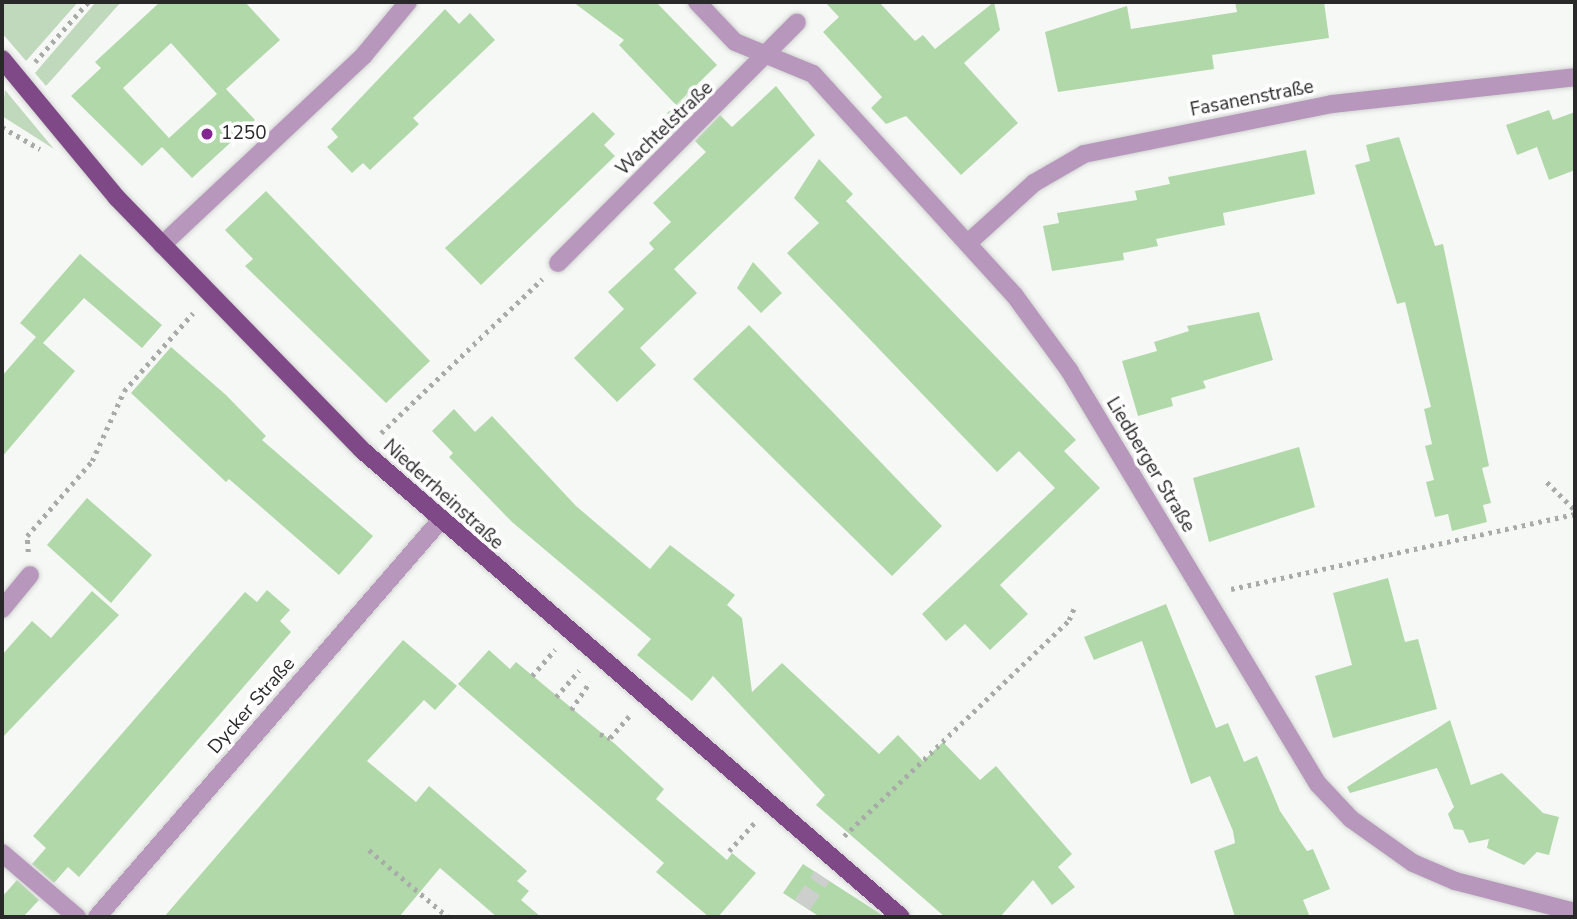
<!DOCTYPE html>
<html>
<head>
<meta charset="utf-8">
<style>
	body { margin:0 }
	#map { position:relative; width:1577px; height:919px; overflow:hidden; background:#f6f8f6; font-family:"Nunito Sans",sans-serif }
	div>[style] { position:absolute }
	.green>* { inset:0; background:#c0d8bb }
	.building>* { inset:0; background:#b1d8a9 }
	.minor-tunnel>* { height:18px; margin-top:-9px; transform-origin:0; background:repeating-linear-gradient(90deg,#cdcfcd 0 18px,transparent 0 27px) }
	.path>* { height:4.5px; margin-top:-2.25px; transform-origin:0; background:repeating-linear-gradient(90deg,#a9aba9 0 3.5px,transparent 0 8.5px) }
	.roads { filter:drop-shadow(0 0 2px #d1d3d1) drop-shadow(0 0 2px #d1d3d1) }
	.minor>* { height:18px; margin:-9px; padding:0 9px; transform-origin:9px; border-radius:9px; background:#b798bc }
	.major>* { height:18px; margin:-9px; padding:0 9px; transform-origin:9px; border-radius:9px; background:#7f4887 }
	.dots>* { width:19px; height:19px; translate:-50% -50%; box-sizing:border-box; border:4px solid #fff; border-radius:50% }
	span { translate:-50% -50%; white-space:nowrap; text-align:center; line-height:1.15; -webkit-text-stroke:7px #fff; paint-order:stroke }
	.street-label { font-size:19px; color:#282928 }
	.poi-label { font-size:19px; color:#282928 }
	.left { translate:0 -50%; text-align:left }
	.frame { position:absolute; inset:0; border:4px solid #282928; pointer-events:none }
</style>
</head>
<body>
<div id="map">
	<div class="green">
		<i style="clip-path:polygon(2px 2px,78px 2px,26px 61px,2px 33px)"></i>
		<i style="clip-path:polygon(96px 2px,121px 2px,46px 86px,35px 73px)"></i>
		<i style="clip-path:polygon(5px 90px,54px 149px,2px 116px)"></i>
	</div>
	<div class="building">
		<i style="clip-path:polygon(evenodd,160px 2px,245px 2px,280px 40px,226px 89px,255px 120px,192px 178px,162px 147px,142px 166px,71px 96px,101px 68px,95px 62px,160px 2px,171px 43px,217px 94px,169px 138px,123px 88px,171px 43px)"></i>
		<i style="clip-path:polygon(573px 2px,656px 2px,717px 65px,676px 105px,619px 45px,624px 40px)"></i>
		<i style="clip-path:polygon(825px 2px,879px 2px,915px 41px,923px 35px,935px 49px,994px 2px,1000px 30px,964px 63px,1018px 123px,961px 175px,906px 116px,886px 124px,871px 108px,882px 97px,823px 32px,839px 17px)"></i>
		<i style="clip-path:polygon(1235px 2px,1324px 2px,1329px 38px,1212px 55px,1214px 69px,1058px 92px,1045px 32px,1127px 6px,1131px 29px,1237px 12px)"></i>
		<i style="clip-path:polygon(445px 9px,459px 24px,470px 13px,495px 40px,413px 118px,419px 124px,370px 170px,363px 163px,352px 173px,327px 147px,338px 137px,331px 129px)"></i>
		<i style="clip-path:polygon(776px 86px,815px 135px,674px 269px,697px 293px,640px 348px,656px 365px,617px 402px,574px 358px,624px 309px,608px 292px,654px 249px,649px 243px,671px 222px,653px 203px,706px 152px,695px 141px,720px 115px,732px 127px)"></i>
		<i style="clip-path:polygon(695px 89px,705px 99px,679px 125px,667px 113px)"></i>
		<i style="clip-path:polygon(1549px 110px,1553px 120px,1575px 112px,1575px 170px,1549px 180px,1537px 147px,1517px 155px,1506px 125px)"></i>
		<i style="clip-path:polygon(593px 112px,615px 134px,604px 145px,615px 156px,481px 285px,445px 248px)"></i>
		<i style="clip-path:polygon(1399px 137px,1435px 246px,1443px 244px,1489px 466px,1482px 468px,1491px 503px,1483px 505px,1487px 522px,1452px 531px,1448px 514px,1435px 517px,1426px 482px,1434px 480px,1425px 446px,1432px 444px,1424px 409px,1431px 407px,1405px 302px,1397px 304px,1355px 165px,1370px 161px,1366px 145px)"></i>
		<i style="clip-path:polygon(1306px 150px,1315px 194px,1223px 213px,1225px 225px,1156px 239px,1158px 246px,1123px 253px,1124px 260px,1052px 271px,1043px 226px,1059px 223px,1057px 213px,1137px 200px,1135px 191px,1170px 184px,1168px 177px)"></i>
		<i style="clip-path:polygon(819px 159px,853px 194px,846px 201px,1076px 440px,1064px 451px,1100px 488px,1000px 585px,1028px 614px,990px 650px,965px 624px,946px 641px,922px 614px,1055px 488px,1019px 451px,997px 472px,787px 253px,819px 223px,794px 198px)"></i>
		<i style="clip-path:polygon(266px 191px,430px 361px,386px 403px,245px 266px,253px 259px,225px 230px)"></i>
		<i style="clip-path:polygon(80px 254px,162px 325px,142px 348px,84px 298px,43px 343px,75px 371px,2px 457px,2px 376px,36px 337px,20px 323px)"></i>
		<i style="clip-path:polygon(753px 262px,782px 293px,761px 313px,737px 288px)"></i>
		<i style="clip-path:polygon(1259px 312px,1273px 360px,1203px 381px,1206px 388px,1171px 398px,1173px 406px,1138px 416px,1122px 361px,1157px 351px,1154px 342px,1189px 331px,1187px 326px)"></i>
		<i style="clip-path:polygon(749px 325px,942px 526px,892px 576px,693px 379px)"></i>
		<i style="clip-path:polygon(171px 347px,226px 395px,266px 436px,262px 440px,373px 536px,339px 575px,229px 479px,226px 482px,131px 393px)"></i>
		<i style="clip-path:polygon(454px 409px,475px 432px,492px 416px,576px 506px,650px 569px,670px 545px,735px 595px,727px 605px,742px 618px,752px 692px,782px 663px,879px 754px,898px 735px,923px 761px,943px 742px,980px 780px,996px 766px,1072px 854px,1058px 867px,1075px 887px,1052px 905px,1033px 880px,1000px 917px,945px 917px,816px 805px,825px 795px,713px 676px,692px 701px,637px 655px,651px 639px,512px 522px,449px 457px,453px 453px,432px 431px)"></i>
		<i style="clip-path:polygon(1299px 447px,1315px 507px,1209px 542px,1193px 478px)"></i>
		<i style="clip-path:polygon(87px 498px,152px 555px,111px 603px,47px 545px)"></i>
		<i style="clip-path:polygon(1388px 578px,1405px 642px,1418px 639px,1437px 709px,1333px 738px,1315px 676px,1352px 665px,1333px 593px)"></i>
		<i style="clip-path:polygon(267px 590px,290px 610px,280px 621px,291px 632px,79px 877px,68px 867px,54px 883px,32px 864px,46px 848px,33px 836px,245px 592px,257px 602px)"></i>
		<i style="clip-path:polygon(92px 591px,119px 615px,2px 738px,2px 655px,32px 621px,51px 638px)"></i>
		<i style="clip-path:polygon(1166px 604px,1216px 728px,1228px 723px,1244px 762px,1257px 756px,1280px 811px,1307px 851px,1313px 849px,1330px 889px,1303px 900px,1310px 917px,1235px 917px,1214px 851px,1235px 843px,1233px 831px,1210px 776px,1191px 784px,1142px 641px,1094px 660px,1084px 637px)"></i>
		<i style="clip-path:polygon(403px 640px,457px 686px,435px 710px,424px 700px,367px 761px,416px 802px,429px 786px,527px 871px,517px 881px,529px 891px,521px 900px,541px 917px,497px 917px,440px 868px,399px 917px,164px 917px)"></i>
		<i style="clip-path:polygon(489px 650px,510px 669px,516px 662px,615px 744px,664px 789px,656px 799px,727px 860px,732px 853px,756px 873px,718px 917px,709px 917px,656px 872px,664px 863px,458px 684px)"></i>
		<i style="clip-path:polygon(1450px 720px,1471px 785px,1502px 773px,1543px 813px,1559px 817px,1549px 855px,1537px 852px,1524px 865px,1487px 848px,1489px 839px,1469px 843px,1463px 830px,1454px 829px,1448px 814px,1454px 807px,1437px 768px,1350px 793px,1347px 787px)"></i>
		<i style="clip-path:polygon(803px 864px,879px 913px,884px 917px,820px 917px,783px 893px)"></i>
		<i style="clip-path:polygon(17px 880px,39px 900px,23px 917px,2px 917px,2px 897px)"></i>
	</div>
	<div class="minor-tunnel">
		<i style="left:802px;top:905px;width:35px;rotate:-55deg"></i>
	</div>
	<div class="path">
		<i style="left:35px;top:62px;width:80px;rotate:-48.5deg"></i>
		<i style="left:2px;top:127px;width:44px;rotate:30.1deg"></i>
		<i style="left:381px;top:433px;width:223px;rotate:-43.7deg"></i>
		<i style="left:1547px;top:482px;width:40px;rotate:45deg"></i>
		<i style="left:28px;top:552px;width:16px;rotate:-94deg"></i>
		<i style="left:27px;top:536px;width:99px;rotate:-49.1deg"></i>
		<i style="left:92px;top:461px;width:77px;rotate:-65.4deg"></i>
		<i style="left:124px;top:391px;width:104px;rotate:-48.5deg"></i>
		<i style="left:1231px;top:589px;width:352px;rotate:-12.3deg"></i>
		<i style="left:532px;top:676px;width:35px;rotate:-49deg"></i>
		<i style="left:556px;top:697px;width:35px;rotate:-49deg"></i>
		<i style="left:571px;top:710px;width:34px;rotate:-56deg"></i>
		<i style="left:600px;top:734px;width:11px;rotate:22deg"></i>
		<i style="left:610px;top:738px;width:29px;rotate:-49deg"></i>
		<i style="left:844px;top:836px;width:312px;rotate:-43.8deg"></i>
		<i style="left:1069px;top:620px;width:13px;rotate:-67deg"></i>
		<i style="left:369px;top:850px;width:104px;rotate:40.3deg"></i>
		<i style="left:729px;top:851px;width:38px;rotate:-48deg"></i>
	</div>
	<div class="roads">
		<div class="minor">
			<i style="left:697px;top:2px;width:55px;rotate:46.5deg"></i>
			<i style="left:735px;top:42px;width:84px;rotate:22.3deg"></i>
			<i style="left:813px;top:74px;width:300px;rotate:47.7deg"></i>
			<i style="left:1015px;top:296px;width:92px;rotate:53.9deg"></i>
			<i style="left:1069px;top:370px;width:483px;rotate:59deg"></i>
			<i style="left:1318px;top:784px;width:48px;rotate:46.7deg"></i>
			<i style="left:1351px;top:819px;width:76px;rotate:35.4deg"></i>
			<i style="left:1413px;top:863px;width:46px;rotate:23.2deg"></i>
			<i style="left:1455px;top:881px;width:124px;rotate:14.5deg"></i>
			<i style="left:968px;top:243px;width:89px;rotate:-42.3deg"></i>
			<i style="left:1034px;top:183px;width:58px;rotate:-30.1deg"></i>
			<i style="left:1084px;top:154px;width:253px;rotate:-11.4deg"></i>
			<i style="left:1332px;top:104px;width:244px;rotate:-6.3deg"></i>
			<i style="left:162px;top:245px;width:277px;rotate:-43.2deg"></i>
			<i style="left:364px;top:55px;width:69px;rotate:-50.3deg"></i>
			<i style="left:558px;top:263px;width:339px;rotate:-45.2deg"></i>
			<i style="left:2px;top:609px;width:44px;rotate:-50.5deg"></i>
			<i style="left:2px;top:853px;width:99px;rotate:40.5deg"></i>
			<i style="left:97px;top:917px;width:522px;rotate:-49.11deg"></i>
		</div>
		<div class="major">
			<i style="left:2px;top:59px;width:180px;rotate:50.4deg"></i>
			<i style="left:117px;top:198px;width:351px;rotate:45.8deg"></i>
			<i style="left:362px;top:450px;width:713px;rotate:40.91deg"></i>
		</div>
	</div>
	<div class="dots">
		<i style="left:207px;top:134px;background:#842691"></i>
	</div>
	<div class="street-label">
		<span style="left:1252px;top:99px;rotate:-11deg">Fasanenstraße</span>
		<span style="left:665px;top:129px;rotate:-44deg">Wachtelstraße</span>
		<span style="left:1150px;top:465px;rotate:59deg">Liedberger Straße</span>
		<span style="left:443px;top:495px;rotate:42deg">Niederrheinstraße</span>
		<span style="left:252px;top:706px;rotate:-49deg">Dycker Straße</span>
	</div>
	<div class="poi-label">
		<span class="left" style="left:221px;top:134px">1250</span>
	</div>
	<div class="frame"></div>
</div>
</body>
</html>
